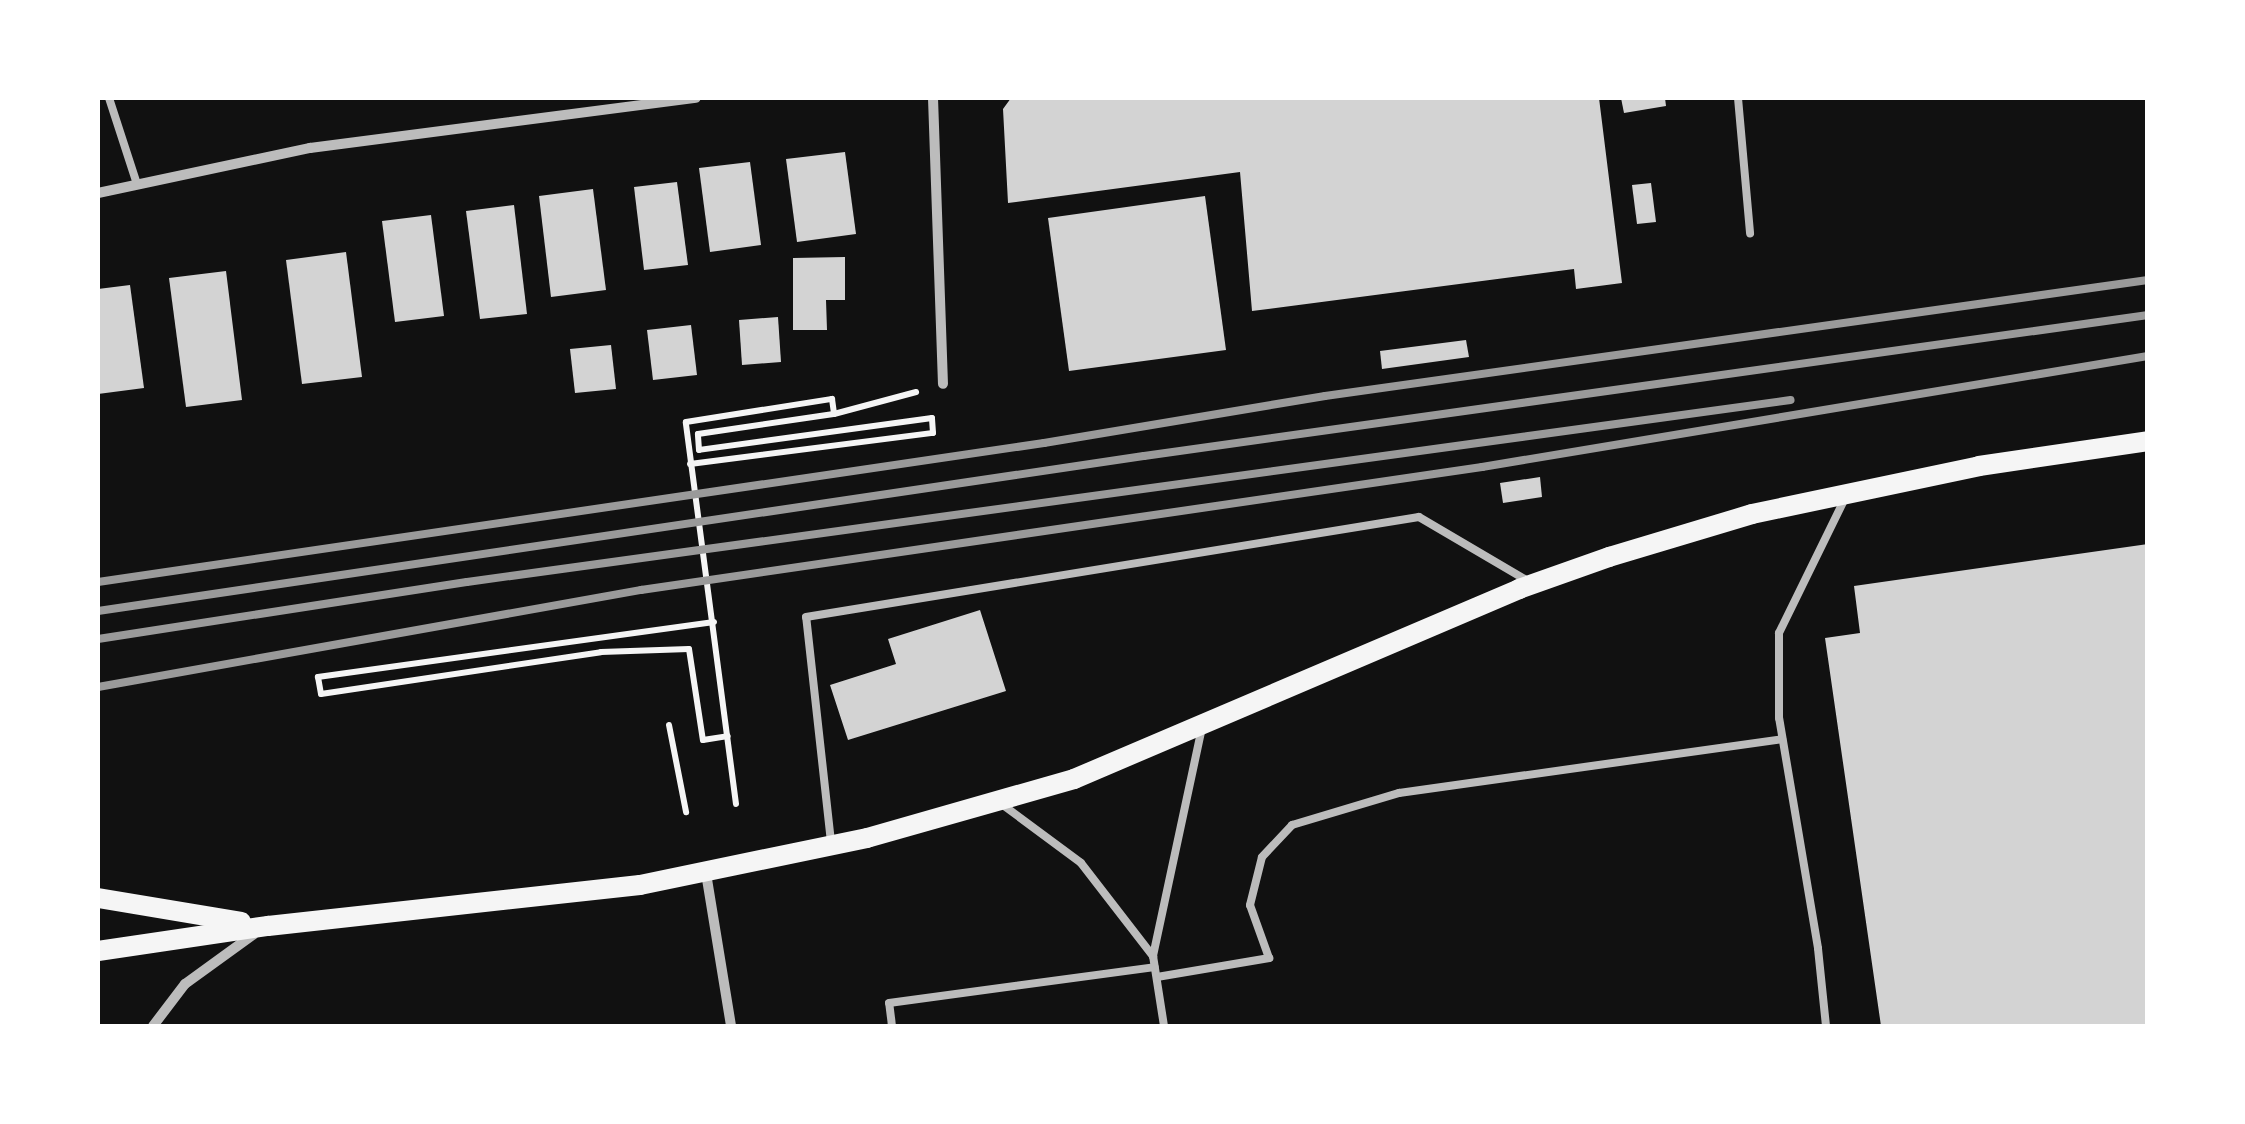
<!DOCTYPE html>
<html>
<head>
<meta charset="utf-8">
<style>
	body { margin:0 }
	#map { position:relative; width:2245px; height:1124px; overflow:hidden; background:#111; font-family:Ubuntu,sans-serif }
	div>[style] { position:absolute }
	.building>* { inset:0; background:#d3d3d3 }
	.path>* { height:6px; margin:-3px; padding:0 3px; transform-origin:3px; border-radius:3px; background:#f5f5f5 }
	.service>* { height:8px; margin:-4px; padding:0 4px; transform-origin:4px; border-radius:4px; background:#bcbcbc }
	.minor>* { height:10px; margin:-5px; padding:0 5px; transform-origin:5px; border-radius:5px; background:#bcbcbc }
	.secondary>* { height:20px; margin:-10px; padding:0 10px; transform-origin:10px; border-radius:10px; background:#f5f5f5 }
	.rail>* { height:8px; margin:-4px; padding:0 4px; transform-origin:4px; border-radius:4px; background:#9a9a9a }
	span { translate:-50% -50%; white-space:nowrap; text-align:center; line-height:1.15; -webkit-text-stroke:10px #fff; paint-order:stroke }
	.frame { position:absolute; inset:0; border:100px solid #fff; pointer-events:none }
</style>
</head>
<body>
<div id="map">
	<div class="building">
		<i style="clip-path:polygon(1011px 98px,1599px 98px,1622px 283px,1576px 289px,1574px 269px,1252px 311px,1240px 172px,1008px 203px,1003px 109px)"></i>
		<i style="clip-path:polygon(1621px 98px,1665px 98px,1666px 106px,1624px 113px)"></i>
		<i style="clip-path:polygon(845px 152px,856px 234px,797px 242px,786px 159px)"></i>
		<i style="clip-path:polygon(750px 162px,761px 245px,710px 252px,699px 168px)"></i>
		<i style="clip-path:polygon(677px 182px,688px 265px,644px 270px,634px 187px)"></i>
		<i style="clip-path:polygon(1651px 183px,1656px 222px,1637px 224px,1632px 185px)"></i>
		<i style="clip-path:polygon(593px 189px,606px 290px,551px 297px,539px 196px)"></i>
		<i style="clip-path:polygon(1205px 196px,1226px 350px,1069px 371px,1048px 218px)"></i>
		<i style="clip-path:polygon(514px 205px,527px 314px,480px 319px,466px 211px)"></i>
		<i style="clip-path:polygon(431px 215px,444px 316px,395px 322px,382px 221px)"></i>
		<i style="clip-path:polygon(346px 252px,362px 377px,302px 384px,286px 260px)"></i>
		<i style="clip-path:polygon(845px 257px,845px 300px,826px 300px,827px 330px,793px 330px,793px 258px)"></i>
		<i style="clip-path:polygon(226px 271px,242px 400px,186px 407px,169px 278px)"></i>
		<i style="clip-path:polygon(130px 285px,144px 388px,98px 394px,98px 289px)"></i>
		<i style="clip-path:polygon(778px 317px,781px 362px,742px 365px,739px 320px)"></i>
		<i style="clip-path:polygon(691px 325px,697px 375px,653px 380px,647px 330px)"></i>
		<i style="clip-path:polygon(1466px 340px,1469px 357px,1382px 369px,1380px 351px)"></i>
		<i style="clip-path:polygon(611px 345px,616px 389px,575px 393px,570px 349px)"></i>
		<i style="clip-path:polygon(1540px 477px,1542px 497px,1503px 503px,1500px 483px)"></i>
		<i style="clip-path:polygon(2148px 544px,2148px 1026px,1881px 1026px,1825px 638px,1860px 633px,1854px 586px)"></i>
		<i style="clip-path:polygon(980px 610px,1006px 691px,848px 740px,830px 685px,896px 664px,888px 639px)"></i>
	</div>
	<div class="path">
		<i style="left:690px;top:464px;width:245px;rotate:-7.3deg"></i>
		<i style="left:933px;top:433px;width:15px;rotate:-94deg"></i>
		<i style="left:932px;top:418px;width:235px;rotate:172.2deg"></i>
		<i style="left:699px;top:450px;width:16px;rotate:-94deg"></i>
		<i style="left:698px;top:434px;width:137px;rotate:-8.4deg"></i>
		<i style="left:834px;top:414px;width:85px;rotate:-15deg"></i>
		<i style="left:714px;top:622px;width:400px;rotate:172.1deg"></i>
		<i style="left:318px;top:677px;width:17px;rotate:80deg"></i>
		<i style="left:321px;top:694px;width:283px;rotate:-8.5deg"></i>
		<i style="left:601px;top:652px;width:88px;rotate:-2deg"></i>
		<i style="left:689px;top:649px;width:92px;rotate:81.3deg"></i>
		<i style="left:703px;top:740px;width:25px;rotate:-9deg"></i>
		<i style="left:669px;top:725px;width:89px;rotate:78.9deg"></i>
		<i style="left:736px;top:804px;width:385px;rotate:-97.5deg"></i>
		<i style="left:686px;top:422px;width:148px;rotate:-9deg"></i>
		<i style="left:832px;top:399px;width:15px;rotate:82deg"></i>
	</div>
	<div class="service">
		<i style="left:109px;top:98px;width:90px;rotate:72deg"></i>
		<i style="left:1738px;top:98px;width:136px;rotate:84.9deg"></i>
		<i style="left:1003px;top:805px;width:97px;rotate:36.6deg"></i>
		<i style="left:1081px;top:863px;width:118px;rotate:52.3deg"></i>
		<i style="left:831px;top:842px;width:226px;rotate:-96.3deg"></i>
		<i style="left:806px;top:617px;width:621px;rotate:-9.27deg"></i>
		<i style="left:1419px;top:517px;width:129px;rotate:30.4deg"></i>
		<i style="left:1157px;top:977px;width:114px;rotate:-9.6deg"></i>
		<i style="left:1269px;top:958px;width:56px;rotate:-109.7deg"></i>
		<i style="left:1250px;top:905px;width:49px;rotate:-76deg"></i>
		<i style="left:1262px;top:857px;width:44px;rotate:-46.8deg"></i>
		<i style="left:1292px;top:825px;width:112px;rotate:-16.7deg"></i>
		<i style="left:1399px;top:793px;width:387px;rotate:-8deg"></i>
		<i style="left:892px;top:1026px;width:23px;rotate:-97deg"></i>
		<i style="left:889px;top:1003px;width:268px;rotate:-7.7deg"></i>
		<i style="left:1164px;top:1026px;width:71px;rotate:-98.9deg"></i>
		<i style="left:1153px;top:956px;width:234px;rotate:-77.9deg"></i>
		<i style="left:1826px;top:1026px;width:78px;rotate:-95.9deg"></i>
		<i style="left:1818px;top:948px;width:233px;rotate:-99.6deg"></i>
		<i style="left:1779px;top:718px;width:85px;rotate:-90deg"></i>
		<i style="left:1779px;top:633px;width:150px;rotate:-63.9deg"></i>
	</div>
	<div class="minor">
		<i style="left:933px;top:98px;width:286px;rotate:88deg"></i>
		<i style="left:98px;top:193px;width:217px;rotate:-12deg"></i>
		<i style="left:310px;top:148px;width:389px;rotate:-7.4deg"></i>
		<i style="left:706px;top:873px;width:155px;rotate:80.7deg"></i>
		<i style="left:153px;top:1026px;width:53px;rotate:-52.7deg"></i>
		<i style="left:185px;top:984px;width:85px;rotate:-35.9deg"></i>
	</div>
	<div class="secondary">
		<i style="left:98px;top:898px;width:145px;rotate:9.5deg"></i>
		<i style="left:98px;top:951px;width:172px;rotate:-8.4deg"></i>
		<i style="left:268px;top:926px;width:374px;rotate:-6.3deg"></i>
		<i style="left:640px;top:885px;width:232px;rotate:-11.7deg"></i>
		<i style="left:867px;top:838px;width:215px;rotate:-15.9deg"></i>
		<i style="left:1074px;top:779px;width:484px;rotate:-23.1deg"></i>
		<i style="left:1519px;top:589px;width:96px;rotate:-19.6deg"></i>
		<i style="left:1609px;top:557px;width:149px;rotate:-16.7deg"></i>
		<i style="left:1752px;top:514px;width:232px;rotate:-11.9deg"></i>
		<i style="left:1979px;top:466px;width:171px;rotate:-8.4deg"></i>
	</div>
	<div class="rail">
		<i style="left:98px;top:582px;width:956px;rotate:-8.36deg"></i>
		<i style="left:1044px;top:443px;width:285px;rotate:-9.5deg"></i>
		<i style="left:1325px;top:396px;width:831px;rotate:-8.02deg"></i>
		<i style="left:98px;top:611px;width:1057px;rotate:-8.43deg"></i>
		<i style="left:1144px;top:456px;width:1014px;rotate:-7.99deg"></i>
		<i style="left:98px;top:639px;width:373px;rotate:-8.8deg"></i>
		<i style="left:467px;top:582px;width:1336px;rotate:-7.83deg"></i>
		<i style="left:98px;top:687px;width:552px;rotate:-10.13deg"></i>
		<i style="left:641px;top:590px;width:850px;rotate:-8.32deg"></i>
		<i style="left:1482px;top:467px;width:675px;rotate:-9.46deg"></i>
	</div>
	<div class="frame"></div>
</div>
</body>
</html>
